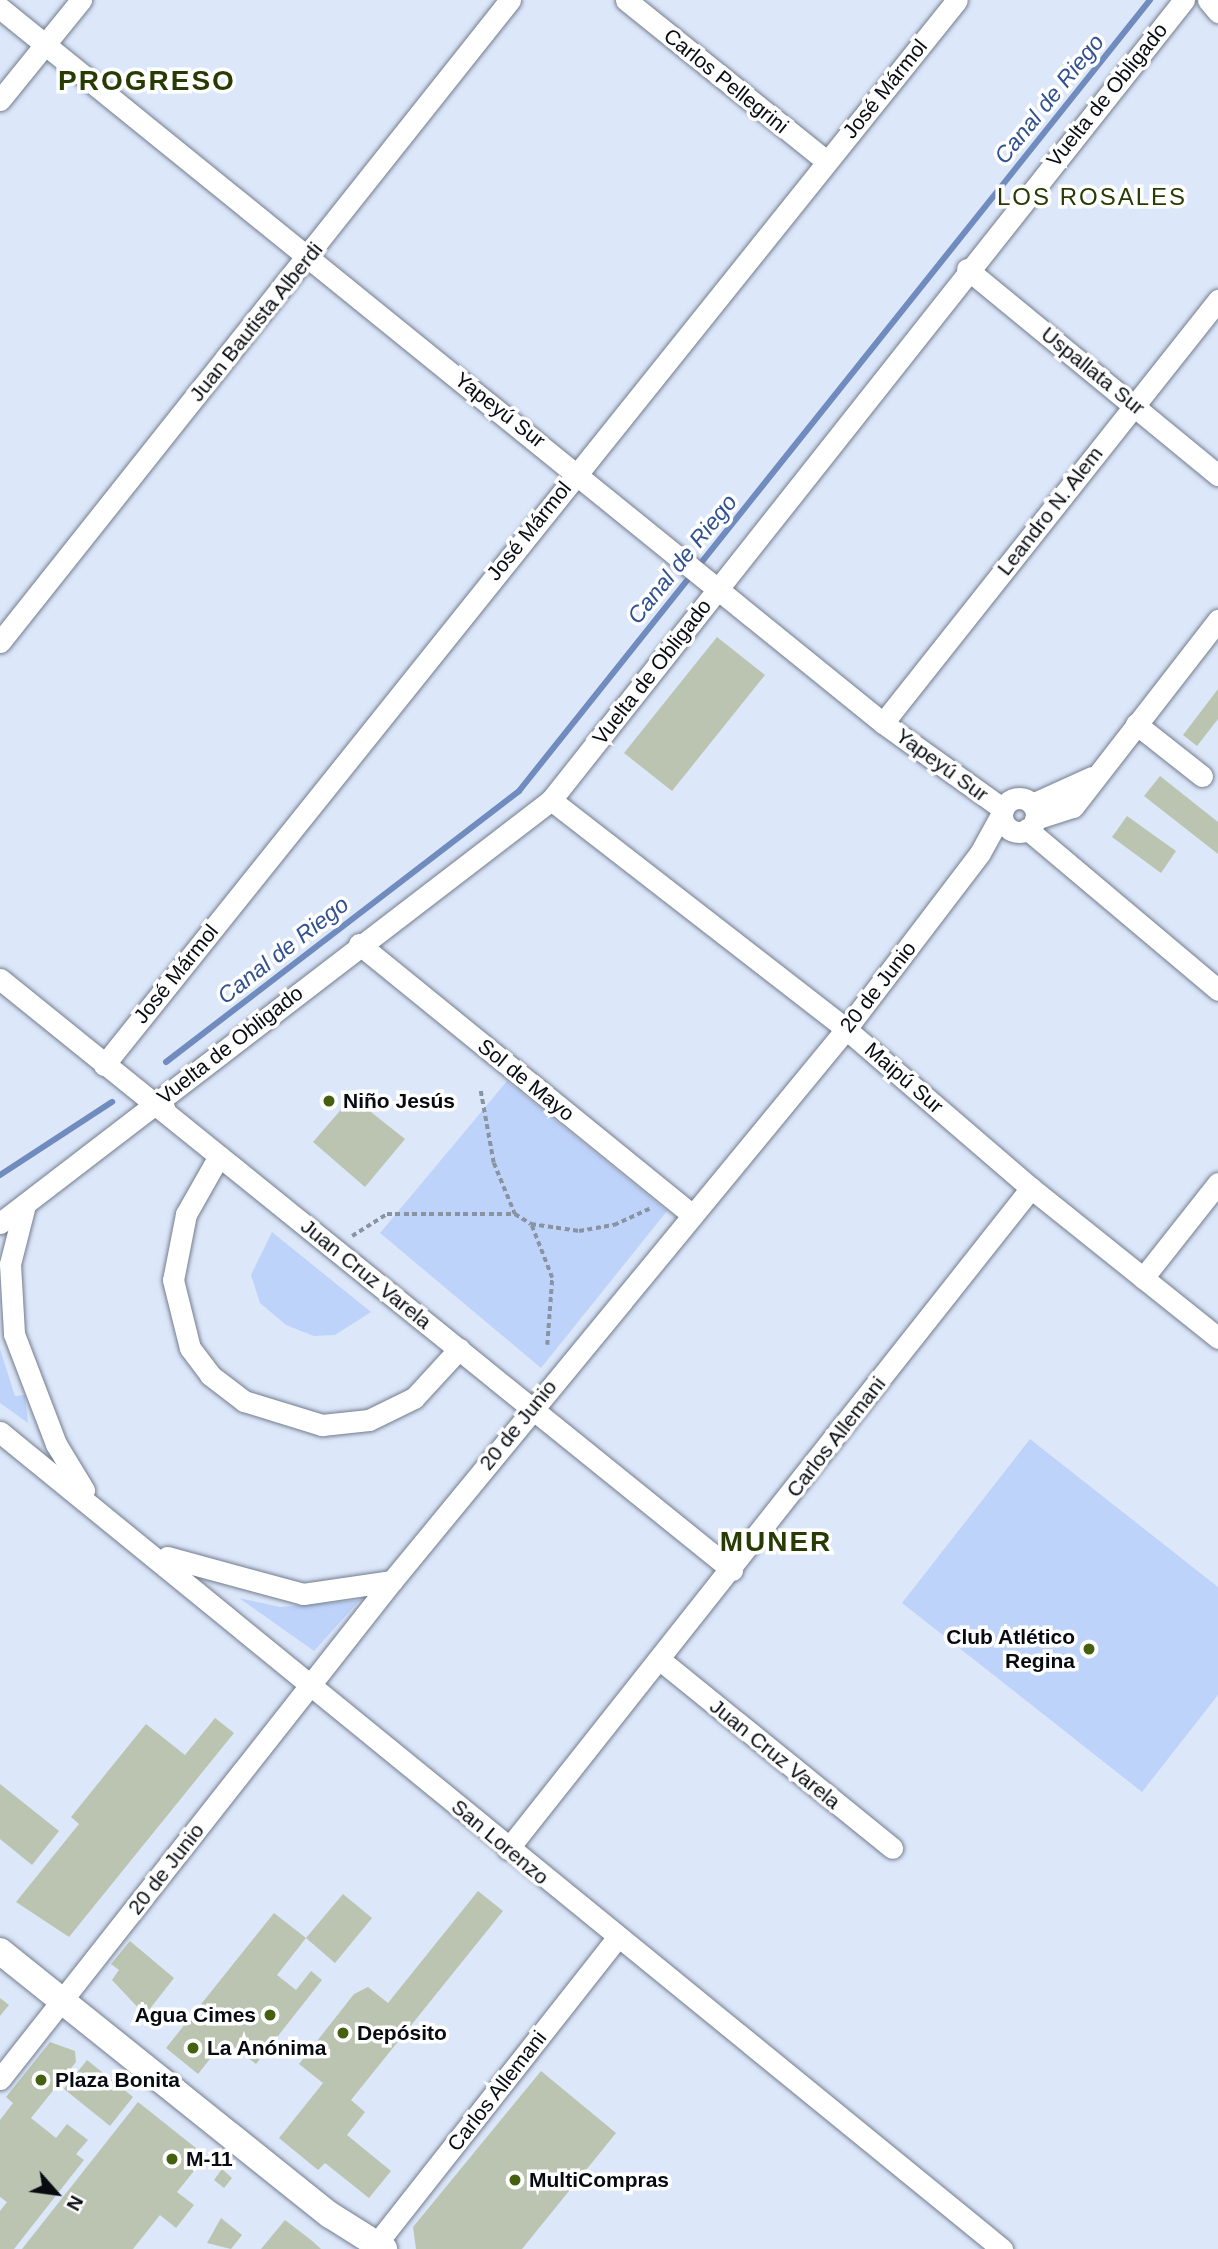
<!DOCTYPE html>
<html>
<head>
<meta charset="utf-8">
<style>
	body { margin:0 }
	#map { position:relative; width:1218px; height:2249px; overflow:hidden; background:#dce7fa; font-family:Arial,sans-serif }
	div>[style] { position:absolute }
	.green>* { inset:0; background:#bed3fa }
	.stream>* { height:6px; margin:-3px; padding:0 3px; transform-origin:3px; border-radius:3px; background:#708bbd }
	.building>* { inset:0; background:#bbc4b0 }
	.path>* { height:3.5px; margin-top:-1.75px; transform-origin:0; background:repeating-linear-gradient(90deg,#8a93a1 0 5px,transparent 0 8.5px) }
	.roads { filter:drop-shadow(0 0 2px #737d8e) drop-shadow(0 0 2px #737d8e) }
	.minor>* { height:21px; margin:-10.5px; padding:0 10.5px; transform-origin:10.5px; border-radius:10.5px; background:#fff }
	.minor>.ring { margin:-10.5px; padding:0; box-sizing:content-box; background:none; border:21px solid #fff; border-radius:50% }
	.major>* { height:26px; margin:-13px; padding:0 13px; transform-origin:13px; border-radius:13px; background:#fff }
	.dots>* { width:19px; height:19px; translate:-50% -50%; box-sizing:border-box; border:4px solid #fff; border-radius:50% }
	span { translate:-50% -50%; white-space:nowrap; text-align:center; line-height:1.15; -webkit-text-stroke:7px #fff; paint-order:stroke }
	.street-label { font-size:21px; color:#080c12 }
	.poi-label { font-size:21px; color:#080c12; font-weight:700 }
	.left { translate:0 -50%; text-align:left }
	.right { translate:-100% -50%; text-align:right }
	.water-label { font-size:23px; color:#325191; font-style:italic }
	.quarter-label { font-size:24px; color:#293b04; letter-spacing:2px }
	.district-label { font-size:28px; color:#293b04; font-weight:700; letter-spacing:2px }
	.north { position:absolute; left:21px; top:2158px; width:70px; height:70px; -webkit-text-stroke:5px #fff; paint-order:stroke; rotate:118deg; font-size:19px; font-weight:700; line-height:28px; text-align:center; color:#080c12 }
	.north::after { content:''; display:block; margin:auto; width:24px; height:32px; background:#080c12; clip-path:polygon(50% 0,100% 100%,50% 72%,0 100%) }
</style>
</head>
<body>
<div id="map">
	<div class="green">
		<i style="clip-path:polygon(507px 1081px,667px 1211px,541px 1368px,380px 1233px)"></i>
		<i style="clip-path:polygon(272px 1232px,371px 1312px,335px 1335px,314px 1336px,286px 1325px,260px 1303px,251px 1275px)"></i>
		<i style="clip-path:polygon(0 1349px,15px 1396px,25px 1395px,28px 1423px,0 1403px)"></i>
		<i style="clip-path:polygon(1030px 1439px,1218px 1587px,1218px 1695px,1142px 1792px,902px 1603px)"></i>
		<i style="clip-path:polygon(239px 1598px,280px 1607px,360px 1600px,314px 1651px)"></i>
	</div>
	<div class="stream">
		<i style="left:166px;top:1062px;width:445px;rotate:-37.5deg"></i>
		<i style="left:519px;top:791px;width:1012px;rotate:-51.42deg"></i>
		<i style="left:0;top:1175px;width:134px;rotate:-33.1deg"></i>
	</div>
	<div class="building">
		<i style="clip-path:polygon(717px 637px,765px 675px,672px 791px,624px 753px)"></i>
		<i style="clip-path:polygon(1218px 689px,1218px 719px,1197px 746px,1183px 735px)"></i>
		<i style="clip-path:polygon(1160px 776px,1218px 822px,1218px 854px,1144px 796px)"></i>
		<i style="clip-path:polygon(1127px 816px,1176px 851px,1161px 873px,1112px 837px)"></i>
		<i style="clip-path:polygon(352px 1097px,405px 1139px,365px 1187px,313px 1142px)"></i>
		<i style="clip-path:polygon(215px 1718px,234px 1733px,69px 1937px,16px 1902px,79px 1824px,71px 1817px,146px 1724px,185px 1755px)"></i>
		<i style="clip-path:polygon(0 1784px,59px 1831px,32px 1865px,0 1839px)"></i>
		<i style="clip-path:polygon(478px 1891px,503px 1911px,351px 2100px,365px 2112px,347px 2135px,391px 2171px,369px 2198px,325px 2163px,318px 2170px,279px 2138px,323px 2083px,299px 2064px,354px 1994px,368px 1987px,388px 2003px)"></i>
		<i style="clip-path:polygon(343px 1894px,372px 1918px,335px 1963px,306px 1938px)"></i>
		<i style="clip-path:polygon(274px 1913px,306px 1938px,277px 1975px,296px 1990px,311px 1971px,322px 1980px,256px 2064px,225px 2040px,198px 2074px,166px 2048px)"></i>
		<i style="clip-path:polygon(130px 1941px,174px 1978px,145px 2015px,112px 1980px,119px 1970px,111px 1964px)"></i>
		<i style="clip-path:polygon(0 1998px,9px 2005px,0 2016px)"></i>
		<i style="clip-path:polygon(50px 2042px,75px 2051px,76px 2062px,31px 2118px,56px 2138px,67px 2124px,88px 2140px,76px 2154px,84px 2160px,14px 2249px,0 2249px,0 2211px,7px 2202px,0 2197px,0 2120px,13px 2103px,6px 2097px)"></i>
		<i style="clip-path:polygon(87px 2060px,133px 2097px,110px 2126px,64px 2089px)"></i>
		<i style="clip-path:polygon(541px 2071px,616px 2133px,522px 2249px,416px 2249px,413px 2227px)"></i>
		<i style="clip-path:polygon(138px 2102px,206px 2156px,177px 2192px,194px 2205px,176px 2228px,160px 2215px,133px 2249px,22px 2249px)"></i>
		<i style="clip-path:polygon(222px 2169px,232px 2178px,224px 2188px,214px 2180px)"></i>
		<i style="clip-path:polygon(221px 2218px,242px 2235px,231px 2249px,207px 2243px)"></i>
		<i style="clip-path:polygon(285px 2220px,311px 2240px,321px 2249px,261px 2249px)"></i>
	</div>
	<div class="path">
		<i style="left:481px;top:1091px;width:73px;rotate:79.8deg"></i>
		<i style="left:494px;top:1163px;width:55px;rotate:67.6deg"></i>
		<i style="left:515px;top:1214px;width:19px;rotate:32deg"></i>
		<i style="left:352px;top:1236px;width:41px;rotate:-32.2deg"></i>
		<i style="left:387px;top:1214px;width:128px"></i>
		<i style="left:547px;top:1345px;width:67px;rotate:-85.7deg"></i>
		<i style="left:552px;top:1278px;width:58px;rotate:-111.3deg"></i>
		<i style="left:531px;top:1224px;width:49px;rotate:8.3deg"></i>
		<i style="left:579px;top:1231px;width:36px;rotate:-10deg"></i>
		<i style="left:614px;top:1225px;width:41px;rotate:-24.7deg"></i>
	</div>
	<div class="roads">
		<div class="minor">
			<i style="left:626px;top:0;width:257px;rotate:38.8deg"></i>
			<i style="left:1208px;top:0;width:16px;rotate:50deg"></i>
			<i style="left:0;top:8px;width:1136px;rotate:39deg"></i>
			<i style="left:883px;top:723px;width:148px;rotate:35.6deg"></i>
			<i style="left:0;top:100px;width:129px;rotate:-51deg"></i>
			<i style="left:967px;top:269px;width:325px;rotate:39.4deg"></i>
			<i style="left:0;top:642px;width:820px;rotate:-51.54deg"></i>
			<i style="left:883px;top:723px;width:540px;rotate:-51.62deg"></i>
			<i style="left:1136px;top:724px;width:84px;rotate:38.2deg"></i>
			<i class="ring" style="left:1002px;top:798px;width:13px;height:13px"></i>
			<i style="left:551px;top:800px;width:373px;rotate:37.8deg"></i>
			<i style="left:846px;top:1029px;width:244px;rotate:40.7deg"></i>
			<i style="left:1031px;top:1188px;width:240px;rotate:38.7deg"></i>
			<i style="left:1032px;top:804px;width:66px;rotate:-24.2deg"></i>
			<i style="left:1035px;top:819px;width:40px;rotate:-18deg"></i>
			<i style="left:1073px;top:807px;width:237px;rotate:-52.2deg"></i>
			<i style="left:1027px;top:829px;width:250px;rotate:40.1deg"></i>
			<i style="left:359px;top:944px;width:430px;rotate:39.1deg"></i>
			<i style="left:0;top:979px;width:941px;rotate:38.92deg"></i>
			<i style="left:104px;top:1065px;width:1364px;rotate:-51.31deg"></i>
			<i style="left:219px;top:1156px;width:67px;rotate:119.6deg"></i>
			<i style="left:186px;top:1214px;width:67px;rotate:101.1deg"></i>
			<i style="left:173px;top:1280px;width:70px;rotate:76deg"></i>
			<i style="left:190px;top:1348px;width:34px;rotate:53deg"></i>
			<i style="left:210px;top:1375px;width:43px;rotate:37.4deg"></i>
			<i style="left:244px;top:1401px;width:82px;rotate:17.1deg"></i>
			<i style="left:322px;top:1425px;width:47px;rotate:-6.1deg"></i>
			<i style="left:369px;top:1420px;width:50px;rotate:-26.1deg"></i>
			<i style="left:414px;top:1398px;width:67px;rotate:-47.4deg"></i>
			<i style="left:25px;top:1205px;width:61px;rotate:104.3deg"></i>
			<i style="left:10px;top:1264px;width:70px;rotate:86.7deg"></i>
			<i style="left:14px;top:1334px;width:118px;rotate:69.1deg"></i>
			<i style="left:56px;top:1444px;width:54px;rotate:58.7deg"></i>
			<i style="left:0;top:1223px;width:695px;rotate:-37.51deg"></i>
			<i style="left:551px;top:800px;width:1020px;rotate:-51.65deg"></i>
			<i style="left:1143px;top:1278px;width:121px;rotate:-51.7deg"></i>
			<i style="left:0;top:1432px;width:1293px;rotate:39.19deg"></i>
			<i style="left:167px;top:1557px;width:141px;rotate:15.2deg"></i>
			<i style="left:303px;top:1594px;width:90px;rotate:-8.3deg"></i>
			<i style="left:659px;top:1659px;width:300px;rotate:39deg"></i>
			<i style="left:508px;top:1849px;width:843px;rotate:-51.65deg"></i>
			<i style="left:0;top:2079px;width:634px;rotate:-51.79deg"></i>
			<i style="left:392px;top:1581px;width:715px;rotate:-50.56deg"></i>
			<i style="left:846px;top:1029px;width:221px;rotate:-52.7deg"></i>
			<i style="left:980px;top:853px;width:46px;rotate:-61.2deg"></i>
			<i style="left:377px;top:2243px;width:388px;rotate:-51.8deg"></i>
		</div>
		<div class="major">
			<i style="left:0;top:1951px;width:423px;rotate:38.7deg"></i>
			<i style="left:330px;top:2215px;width:64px;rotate:32.2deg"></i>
		</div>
	</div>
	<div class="dots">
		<i style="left:329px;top:1101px;background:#45600f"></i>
		<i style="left:1089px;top:1649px;background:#45600f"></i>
		<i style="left:270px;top:2015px;background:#45600f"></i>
		<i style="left:343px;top:2033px;background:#45600f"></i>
		<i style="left:193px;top:2048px;background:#45600f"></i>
		<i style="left:41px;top:2080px;background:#45600f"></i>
		<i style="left:172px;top:2159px;background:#45600f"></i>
		<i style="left:515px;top:2180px;background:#45600f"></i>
	</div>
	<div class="street-label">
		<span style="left:726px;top:81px;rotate:39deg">Carlos Pellegrini</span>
		<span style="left:885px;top:89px;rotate:-51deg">José Mármol</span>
		<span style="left:1107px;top:95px;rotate:-51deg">Vuelta de Obligado</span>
		<span style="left:256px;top:322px;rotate:-51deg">Juan Bautista Alberdi</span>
		<span style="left:1093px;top:371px;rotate:39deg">Uspallata Sur</span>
		<span style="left:500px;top:410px;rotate:38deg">Yapeyú Sur</span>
		<span style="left:1050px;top:511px;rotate:-52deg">Leandro N. Alem</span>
		<span style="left:529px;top:531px;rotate:-51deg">José Mármol</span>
		<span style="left:652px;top:672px;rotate:-52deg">Vuelta de Obligado</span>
		<span style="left:942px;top:765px;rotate:36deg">Yapeyú Sur</span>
		<span style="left:176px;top:974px;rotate:-51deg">José Mármol</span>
		<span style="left:878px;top:987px;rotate:-52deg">20 de Junio</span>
		<span style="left:230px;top:1045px;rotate:-38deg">Vuelta de Obligado</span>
		<span style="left:904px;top:1078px;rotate:41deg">Maipú Sur</span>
		<span style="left:526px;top:1080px;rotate:39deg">Sol de Mayo</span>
		<span style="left:366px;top:1274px;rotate:39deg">Juan Cruz Varela</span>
		<span style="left:518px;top:1425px;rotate:-51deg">20 de Junio</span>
		<span style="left:836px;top:1437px;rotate:-52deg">Carlos Allemani</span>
		<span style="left:775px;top:1754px;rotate:39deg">Juan Cruz Varela</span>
		<span style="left:500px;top:1842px;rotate:40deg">San Lorenzo</span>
		<span style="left:166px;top:1869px;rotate:-52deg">20 de Junio</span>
		<span style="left:497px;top:2091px;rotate:-52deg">Carlos Allemani</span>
	</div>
	<div class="poi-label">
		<span class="left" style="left:343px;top:1101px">Niño Jesús</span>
		<span class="right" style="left:1075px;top:1649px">Club Atlético<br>Regina</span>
		<span class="right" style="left:256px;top:2015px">Agua Cimes</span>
		<span class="left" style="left:357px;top:2033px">Depósito</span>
		<span class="left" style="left:207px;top:2048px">La Anónima</span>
		<span class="left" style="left:55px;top:2080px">Plaza Bonita</span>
		<span class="left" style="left:186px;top:2159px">M-11</span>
		<span class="left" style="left:529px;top:2180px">MultiCompras</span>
	</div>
	<div class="water-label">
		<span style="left:1049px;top:99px;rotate:-51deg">Canal de Riego</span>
		<span style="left:682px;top:559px;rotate:-51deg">Canal de Riego</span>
		<span style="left:283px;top:950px;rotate:-38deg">Canal de Riego</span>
	</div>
	<div class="quarter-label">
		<span style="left:1092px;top:197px">LOS ROSALES</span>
	</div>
	<div class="district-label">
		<span style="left:147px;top:81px">PROGRESO</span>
		<span style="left:776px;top:1542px">MUNER</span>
	</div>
	<div class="north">N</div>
</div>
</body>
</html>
